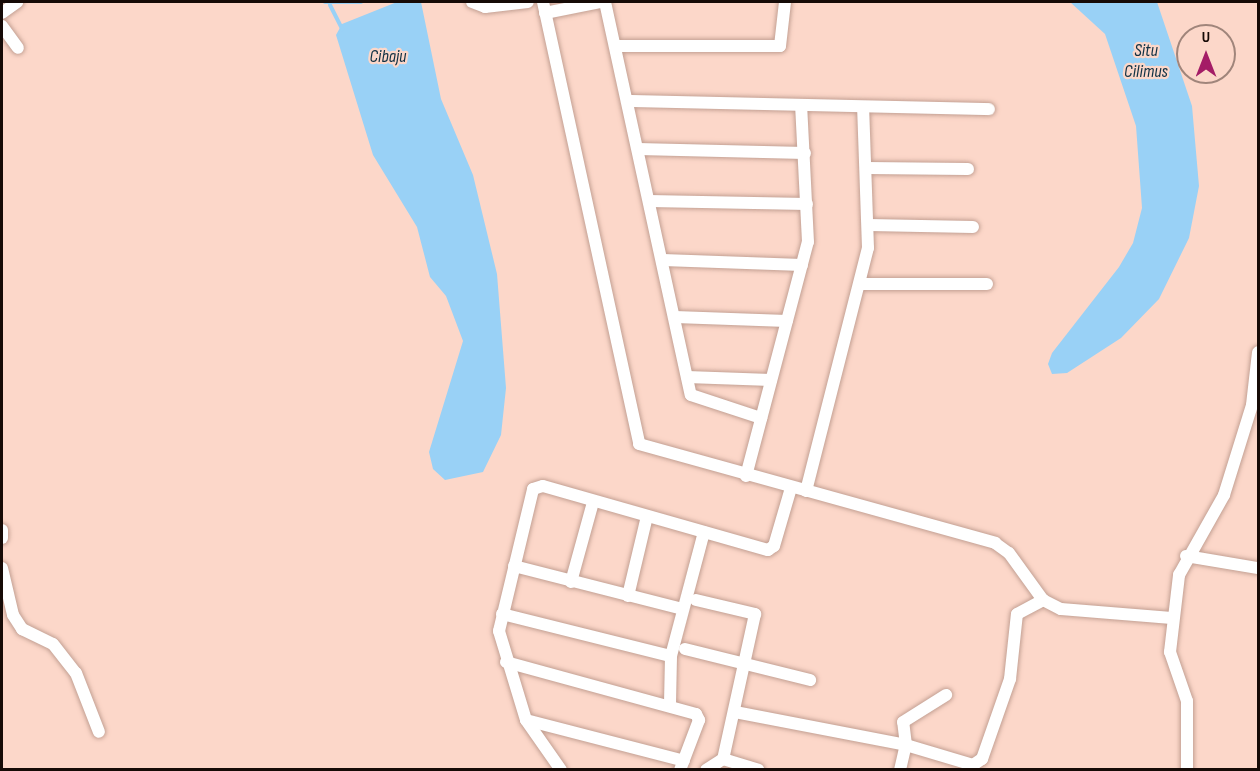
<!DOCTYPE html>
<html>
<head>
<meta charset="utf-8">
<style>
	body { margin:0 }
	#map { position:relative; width:1260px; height:771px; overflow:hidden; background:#fcd7c9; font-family:"Sofia Sans Condensed",sans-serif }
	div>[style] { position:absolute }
	.water>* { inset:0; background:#99d1f6 }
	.stream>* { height:4px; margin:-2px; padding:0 2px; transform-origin:2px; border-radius:2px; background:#99d1f6 }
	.roads { filter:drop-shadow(0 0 2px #c3a093) drop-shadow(0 0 2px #c3a093) }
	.minor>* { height:12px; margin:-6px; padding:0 6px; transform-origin:6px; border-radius:6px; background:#fff }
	span { translate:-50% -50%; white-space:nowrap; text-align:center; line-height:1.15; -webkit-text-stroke:4.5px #fcd7c9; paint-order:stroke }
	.water-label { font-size:18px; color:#113144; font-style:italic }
	.frame { position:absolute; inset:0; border:3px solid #160a06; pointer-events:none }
	.north { position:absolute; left:1176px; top:24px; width:60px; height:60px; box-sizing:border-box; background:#fcd7c9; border:2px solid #a0857b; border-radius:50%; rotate:0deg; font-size:16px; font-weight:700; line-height:24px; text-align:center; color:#160a06 }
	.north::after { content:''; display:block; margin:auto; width:21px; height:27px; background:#a41c66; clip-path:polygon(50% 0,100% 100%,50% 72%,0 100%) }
</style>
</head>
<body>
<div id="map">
	<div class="water">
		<i style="clip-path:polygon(397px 2px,421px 2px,441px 99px,473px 175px,497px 274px,506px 388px,501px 435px,483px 472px,445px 480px,433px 469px,429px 452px,463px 341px,446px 296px,430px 277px,417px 227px,373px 155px,336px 35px,342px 24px)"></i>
		<i style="clip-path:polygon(1070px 2px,1157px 2px,1192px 106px,1199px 186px,1189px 238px,1159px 299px,1121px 338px,1067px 373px,1052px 374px,1048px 364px,1052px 353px,1119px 267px,1133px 243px,1142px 208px,1136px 126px,1105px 34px)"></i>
	</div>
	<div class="stream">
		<i style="left:325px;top:2px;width:36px"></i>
		<i style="left:330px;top:5px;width:27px;rotate:63deg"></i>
	</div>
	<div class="roads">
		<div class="minor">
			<i style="left:472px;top:2px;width:14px;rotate:21deg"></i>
			<i style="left:485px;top:7px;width:43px;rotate:-6.6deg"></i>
			<i style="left:543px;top:2px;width:452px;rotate:77.7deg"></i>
			<i style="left:639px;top:444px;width:370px;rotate:15.5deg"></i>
			<i style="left:995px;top:543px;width:17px;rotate:36deg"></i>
			<i style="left:1009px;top:553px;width:58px;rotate:54.1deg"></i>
			<i style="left:1043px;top:600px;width:20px;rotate:27deg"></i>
			<i style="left:1061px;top:609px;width:111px;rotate:4.6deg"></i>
			<i style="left:605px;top:2px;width:402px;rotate:77.7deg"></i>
			<i style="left:691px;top:395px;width:74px;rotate:18.2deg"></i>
			<i style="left:2px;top:13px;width:19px;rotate:-36deg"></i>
			<i style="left:545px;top:13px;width:56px;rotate:-11.3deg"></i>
			<i style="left:2px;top:26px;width:27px;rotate:54deg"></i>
			<i style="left:615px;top:46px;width:165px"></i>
			<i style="left:780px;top:46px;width:44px;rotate:-83.5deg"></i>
			<i style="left:627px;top:101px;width:362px;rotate:1.3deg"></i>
			<i style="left:638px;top:149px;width:167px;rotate:1.4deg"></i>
			<i style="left:866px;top:168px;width:102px;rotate:0.6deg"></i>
			<i style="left:649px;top:201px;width:158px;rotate:1.1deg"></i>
			<i style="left:869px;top:225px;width:104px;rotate:1.1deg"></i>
			<i style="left:663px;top:260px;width:139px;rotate:2.1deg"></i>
			<i style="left:860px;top:284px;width:127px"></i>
			<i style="left:675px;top:317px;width:112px;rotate:2deg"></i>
			<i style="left:687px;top:377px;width:84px;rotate:2deg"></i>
			<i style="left:746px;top:476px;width:242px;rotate:-75.2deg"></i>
			<i style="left:808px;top:242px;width:137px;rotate:-92.9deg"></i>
			<i style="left:806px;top:491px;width:251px;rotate:-75.7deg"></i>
			<i style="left:868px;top:248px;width:140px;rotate:-92deg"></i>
			<i style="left:2px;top:530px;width:8px;rotate:90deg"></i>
			<i style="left:1186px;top:556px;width:73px;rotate:9.5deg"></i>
			<i style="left:514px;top:566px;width:174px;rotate:14.3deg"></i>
			<i style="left:2px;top:568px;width:48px;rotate:76.8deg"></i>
			<i style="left:13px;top:615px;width:17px;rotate:57deg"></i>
			<i style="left:22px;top:629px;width:34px;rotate:26deg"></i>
			<i style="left:53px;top:644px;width:37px;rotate:52deg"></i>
			<i style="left:76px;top:673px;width:63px;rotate:68.7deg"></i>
			<i style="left:571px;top:582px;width:83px;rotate:-74.6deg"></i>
			<i style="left:628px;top:596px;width:82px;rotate:-76.6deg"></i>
			<i style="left:696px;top:600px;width:61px;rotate:13.3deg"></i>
			<i style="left:755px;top:614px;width:148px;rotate:102.4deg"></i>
			<i style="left:723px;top:759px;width:20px;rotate:147deg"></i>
			<i style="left:502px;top:614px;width:174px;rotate:14deg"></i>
			<i style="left:685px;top:649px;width:129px;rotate:13.9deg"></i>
			<i style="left:506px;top:662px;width:197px;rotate:15.3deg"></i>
			<i style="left:696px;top:714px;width:7px;rotate:63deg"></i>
			<i style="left:699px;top:720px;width:53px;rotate:110.8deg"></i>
			<i style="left:670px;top:704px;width:48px;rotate:-88.8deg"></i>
			<i style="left:671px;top:656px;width:128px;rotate:-75.1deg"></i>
			<i style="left:735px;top:712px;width:174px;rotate:10.9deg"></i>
			<i style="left:526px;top:720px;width:163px;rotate:14.5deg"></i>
			<i style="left:906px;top:745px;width:23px;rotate:-97deg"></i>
			<i style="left:903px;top:722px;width:51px;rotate:-32.1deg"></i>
			<i style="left:723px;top:759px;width:37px;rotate:17deg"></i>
			<i style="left:561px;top:770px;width:61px;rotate:-125deg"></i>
			<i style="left:526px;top:720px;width:93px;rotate:-106.9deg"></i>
			<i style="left:499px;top:631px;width:146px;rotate:-76.5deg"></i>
			<i style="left:533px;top:489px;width:10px;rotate:-17deg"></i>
			<i style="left:543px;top:486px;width:234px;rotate:15.9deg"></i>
			<i style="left:768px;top:550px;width:7px;rotate:-34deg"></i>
			<i style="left:774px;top:546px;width:60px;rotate:-73.7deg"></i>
			<i style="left:900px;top:770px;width:26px;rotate:-77deg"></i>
			<i style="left:906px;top:745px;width:70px;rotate:16.6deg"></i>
			<i style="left:973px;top:765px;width:11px;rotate:-34deg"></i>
			<i style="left:982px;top:759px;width:85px;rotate:-70.7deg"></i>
			<i style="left:1010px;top:679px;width:65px;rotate:-83.9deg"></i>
			<i style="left:1017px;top:614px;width:30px;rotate:-28deg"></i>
			<i style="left:1187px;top:770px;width:69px;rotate:-90deg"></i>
			<i style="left:1187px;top:701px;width:52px;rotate:-109.1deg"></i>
			<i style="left:1170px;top:652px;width:78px;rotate:-83.3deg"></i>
			<i style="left:1179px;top:575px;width:92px;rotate:-60.6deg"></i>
			<i style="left:1224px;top:495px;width:94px;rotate:-72.7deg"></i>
			<i style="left:1252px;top:405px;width:53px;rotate:-83.5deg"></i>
		</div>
	</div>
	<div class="water-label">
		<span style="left:1146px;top:62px">Situ<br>Cilimus</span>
		<span style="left:388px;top:57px">Cibaju</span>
	</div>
	<div class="frame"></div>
	<div class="north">U</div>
</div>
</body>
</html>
